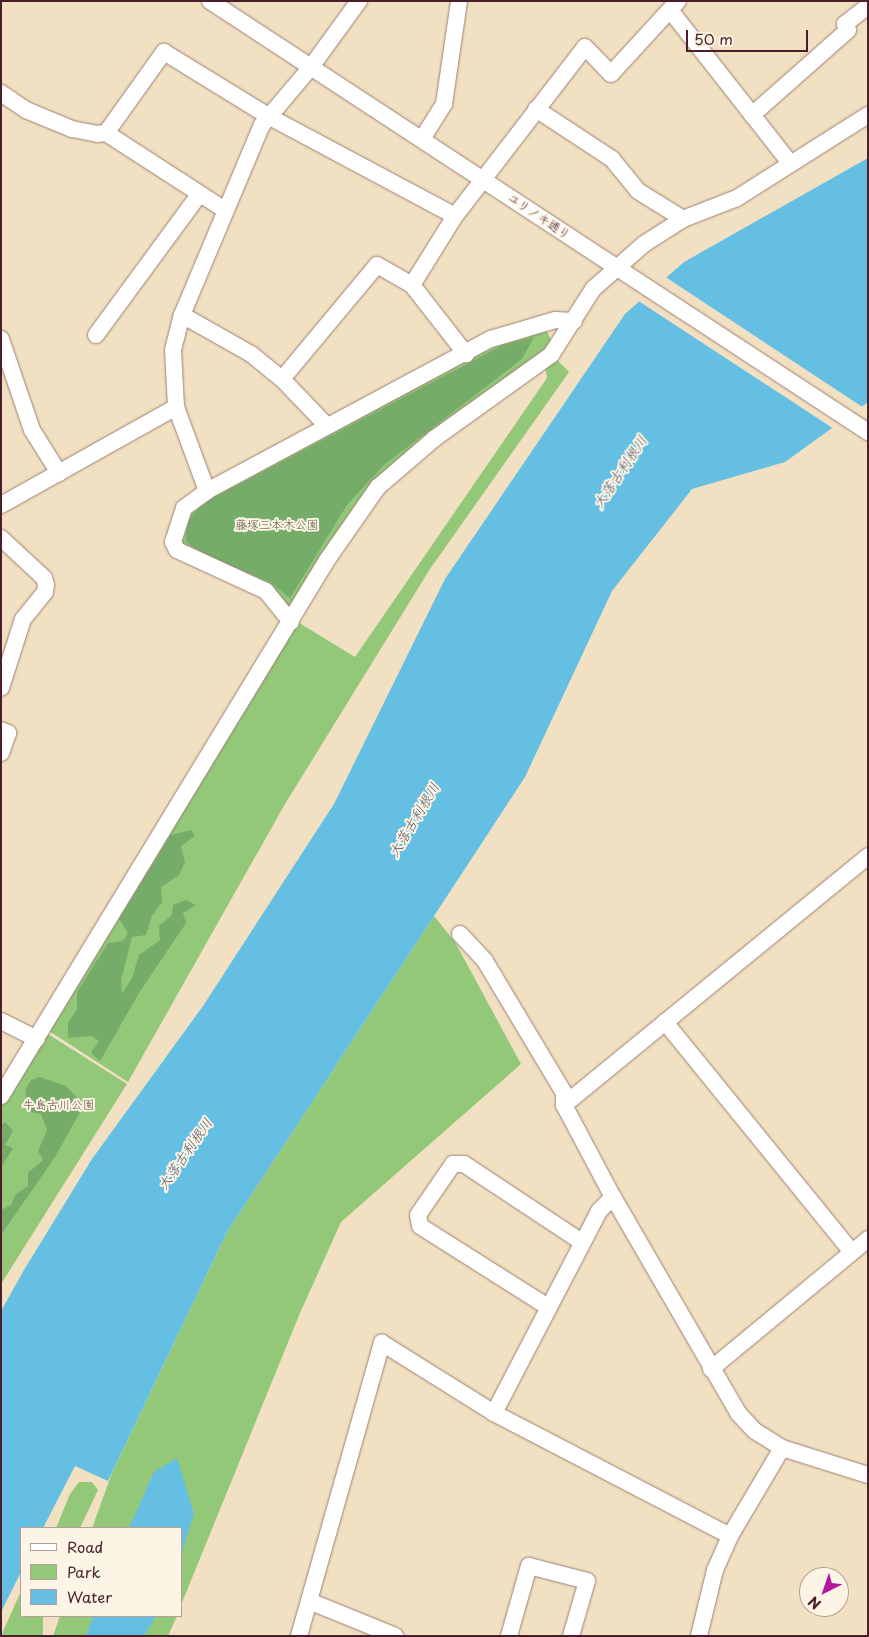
<!DOCTYPE html>
<html>
<head>
<meta charset="utf-8">
<style>
	body { margin:0 }
	#map { position:relative; width:869px; height:1637px; overflow:hidden; background:#f1e0c1; font-family:"Playpen Sans","Klee One",sans-serif }
	div>[style] { position:absolute }
	.green>* { inset:0; background:#93c879 }
	.forest>* { inset:0; background:#76ac69 }
	.water>* { inset:0; background:#64bfe2 }
	.pier>* { inset:0; background:#f1e0c1 }
	.roads { filter:drop-shadow(0 0 1px #9e8076) drop-shadow(0 0 1px #9e8076) }
	.minor>* { height:16px; margin:-8px; padding:0 8px; transform-origin:8px; border-radius:8px; background:#fff }
	span { translate:-50% -50%; white-space:nowrap; text-align:center; line-height:1.15; -webkit-text-stroke:4px #fcf5e5; paint-order:stroke }
	.street-label { font-size:12px; color:#4a1f2b }
	.park-label { font-size:12px; color:#605242 }
	.water-label { font-size:14px; color:#53576b; font-style:italic }
	.frame { position:absolute; inset:0; border:2px solid #4a1f2b; pointer-events:none }
	.legend { position:absolute; left:20px; top:1527px; width:162px; height:90px; box-sizing:border-box; background:#fcf5e5; border:1px solid #b59f9b; margin:0; padding:6px 9px; list-style:none; font-size:15px; color:#4a1f2b }
	.legend li { display:flex; align-items:center; gap:10px; height:25px }
	.legend b { width:25px; border:1px solid #b59f9b }
	.north { position:absolute; left:799px; top:1567px; width:50px; height:50px; box-sizing:border-box; background:#fcf5e5; border:1px solid #b59f9b; border-radius:50%; rotate:221deg; font-size:14px; font-weight:700; line-height:20px; text-align:center; color:#4a1f2b }
	.north::after { content:''; display:block; margin:auto; width:18px; height:22px; background:#b5179e; clip-path:polygon(50% 0,100% 100%,50% 72%,0 100%) }
	.scale { position:absolute; left:686px; top:30px; width:122px; height:22px; box-sizing:border-box; border:2px solid #4a1f2b; border-top:0; padding-left:6px; font-size:15px; line-height:18px; white-space:nowrap; color:#4a1f2b; -webkit-text-stroke:4px #fcf5e5; paint-order:stroke }
</style>
</head>
<body>
<div id="map">
	<div class="green">
		<i style="clip-path:polygon(545px 327px,551px 340px,545px 348px,569px 372px,430px 569px,285px 804px,128px 1082px,49px 1031px,296px 621px,355px 657px,547px 378px,545px 365px,419px 444px,290px 612px,181px 545px,182px 521px,209px 496px,511px 338px)"></i>
		<i style="clip-path:polygon(434px 916px,455px 942px,521px 1064px,341px 1222px,300px 1313px,181px 1605px,181px 1528px,92px 1528px,112px 1473px,227px 1232px)"></i>
		<i style="clip-path:polygon(48px 1034px,127px 1084px,1px 1284px,1px 1107px)"></i>
		<i style="clip-path:polygon(79px 1482px,92px 1482px,98px 1490px,80px 1528px,56px 1528px,70px 1494px)"></i>
		<i style="clip-path:polygon(21px 1591px,21px 1616px,43px 1616px,43px 1636px,1px 1636px)"></i>
		<i style="clip-path:polygon(60px 1616px,177px 1616px,168px 1636px,53px 1636px)"></i>
	</div>
	<div class="forest">
		<i style="clip-path:polygon(534px 337px,522px 359px,384px 465px,347px 505px,290px 598px,270px 582px,205px 555px,186px 542px,187px 523px,200px 506px,217px 496px,501px 346px)"></i>
		<i style="clip-path:polygon(191px 830px,195px 836px,181px 846px,185px 862px,179px 875px,161px 887px,162px 902px,152px 916px,146px 935px,132px 937px,121px 980px,122px 994px,132px 978px,139px 955px,160px 940px,159px 926px,172px 915px,173px 905px,186px 900px,196px 905px,183px 913px,186px 923px,139px 993px,100px 1061px,91px 1053px,99px 1041px,91px 1036px,68px 1038px,68px 1023px,77px 1009px,77px 992px,108px 943px,123px 941px,128px 933px,119px 919px,171px 835px)"></i>
		<i style="clip-path:polygon(40px 1077px,66px 1086px,84px 1105px,55px 1157px,1px 1235px,1px 1210px,11px 1205px,16px 1194px,28px 1186px,28px 1173px,43px 1160px,38px 1151px,47px 1130px,41px 1114px,29px 1112px,25px 1090px,31px 1080px)"></i>
		<i style="clip-path:polygon(5px 1122px,13px 1131px,5px 1145px,13px 1148px,1px 1168px,1px 1126px)"></i>
	</div>
	<div class="water">
		<i style="clip-path:polygon(868px 158px,868px 402px,785px 462px,692px 489px,612px 591px,525px 777px,227px 1232px,108px 1481px,75px 1466px,43px 1528px,21px 1528px,21px 1572px,1px 1612px,1px 1311px,24px 1270px,92px 1159px,203px 1006px,334px 804px,445px 579px,625px 314px,684px 262px)"></i>
		<i style="clip-path:polygon(177px 1458px,194px 1514px,181px 1554px,181px 1528px,129px 1528px,154px 1472px)"></i>
		<i style="clip-path:polygon(93px 1616px,156px 1616px,144px 1636px,86px 1636px)"></i>
	</div>
	<div class="pier">
		<i style="clip-path:polygon(664px 276px,864px 408px,834px 429px,637px 300px)"></i>
	</div>
	<div class="roads">
		<div class="minor">
			<i style="left:210px;top:1px;width:787px;rotate:33.23deg"></i>
			<i style="left:670px;top:10px;width:194px;rotate:51.9deg"></i>
			<i style="left:1px;top:93px;width:30px;rotate:34deg"></i>
			<i style="left:26px;top:110px;width:50px;rotate:22.4deg"></i>
			<i style="left:72px;top:129px;width:25px;rotate:11deg"></i>
			<i style="left:97px;top:134px;width:9px;rotate:-6deg"></i>
			<i style="left:106px;top:133px;width:142px;rotate:32.9deg"></i>
			<i style="left:536px;top:109px;width:91px;rotate:33.3deg"></i>
			<i style="left:612px;top:159px;width:41px;rotate:50.9deg"></i>
			<i style="left:638px;top:191px;width:53px;rotate:31.9deg"></i>
			<i style="left:752px;top:115px;width:128px;rotate:-41.5deg"></i>
			<i style="left:848px;top:30px;width:7px;rotate:-117deg"></i>
			<i style="left:845px;top:24px;width:29px;rotate:-38deg"></i>
			<i style="left:106px;top:133px;width:100px;rotate:-54.4deg"></i>
			<i style="left:164px;top:52px;width:122px;rotate:31.6deg"></i>
			<i style="left:268px;top:116px;width:212px;rotate:28.1deg"></i>
			<i style="left:422px;top:139px;width:41px;rotate:-57.8deg"></i>
			<i style="left:444px;top:104px;width:104px;rotate:-81.7deg"></i>
			<i style="left:412px;top:285px;width:81px;rotate:-58.1deg"></i>
			<i style="left:455px;top:216px;width:213px;rotate:-52.4deg"></i>
			<i style="left:585px;top:47px;width:37px;rotate:46deg"></i>
			<i style="left:611px;top:74px;width:99px;rotate:-47.5deg"></i>
			<i style="left:182px;top:315px;width:79px;rotate:29.5deg"></i>
			<i style="left:251px;top:354px;width:40px;rotate:39deg"></i>
			<i style="left:282px;top:379px;width:65px;rotate:46.2deg"></i>
			<i style="left:96px;top:335px;width:174px;rotate:-53.7deg"></i>
			<i style="left:1px;top:339px;width:96px;rotate:71.2deg"></i>
			<i style="left:32px;top:430px;width:51px;rotate:57.9deg"></i>
			<i style="left:282px;top:379px;width:148px;rotate:-50.2deg"></i>
			<i style="left:377px;top:265px;width:40px;rotate:29.7deg"></i>
			<i style="left:412px;top:285px;width:88px;rotate:52deg"></i>
			<i style="left:207px;top:491px;width:90px;rotate:-110.3deg"></i>
			<i style="left:176px;top:407px;width:57px;rotate:-93deg"></i>
			<i style="left:173px;top:350px;width:36px;rotate:-76deg"></i>
			<i style="left:182px;top:315px;width:206px;rotate:-67.2deg"></i>
			<i style="left:262px;top:125px;width:76px;rotate:-49.8deg"></i>
			<i style="left:311px;top:67px;width:82px;rotate:-54deg"></i>
			<i style="left:1px;top:505px;width:201px;rotate:-29.2deg"></i>
			<i style="left:1px;top:538px;width:59px;rotate:42.9deg"></i>
			<i style="left:44px;top:578px;width:7px;rotate:74deg"></i>
			<i style="left:46px;top:585px;width:7px;rotate:98deg"></i>
			<i style="left:45px;top:592px;width:35px;rotate:129deg"></i>
			<i style="left:23px;top:619px;width:72px;rotate:107.7deg"></i>
			<i style="left:291px;top:622px;width:40px;rotate:-129deg"></i>
			<i style="left:266px;top:591px;width:98px;rotate:-155.3deg"></i>
			<i style="left:177px;top:550px;width:9px;rotate:-117deg"></i>
			<i style="left:173px;top:542px;width:36px;rotate:-72deg"></i>
			<i style="left:184px;top:508px;width:29px;rotate:-36deg"></i>
			<i style="left:207px;top:491px;width:322px;rotate:-28.2deg"></i>
			<i style="left:491px;top:339px;width:67px;rotate:-16.5deg"></i>
			<i style="left:555px;top:320px;width:19px;rotate:3deg"></i>
			<i style="left:1px;top:730px;width:8px;rotate:23deg"></i>
			<i style="left:8px;top:733px;width:21px;rotate:109deg"></i>
			<i style="left:460px;top:934px;width:37px;rotate:47deg"></i>
			<i style="left:485px;top:961px;width:154px;rotate:59.1deg"></i>
			<i style="left:564px;top:1093px;width:12px;rotate:90deg"></i>
			<i style="left:564px;top:1105px;width:104px;rotate:62deg"></i>
			<i style="left:613px;top:1197px;width:250px;rotate:59.9deg"></i>
			<i style="left:738px;top:1413px;width:25px;rotate:47deg"></i>
			<i style="left:755px;top:1431px;width:32px;rotate:32deg"></i>
			<i style="left:782px;top:1448px;width:90px;rotate:17.4deg"></i>
			<i style="left:1px;top:1021px;width:40px;rotate:26.6deg"></i>
			<i style="left:665px;top:1022px;width:296px;rotate:50.9deg"></i>
			<i style="left:1px;top:1096px;width:627px;rotate:-58.69deg"></i>
			<i style="left:327px;top:560px;width:89px;rotate:-55.1deg"></i>
			<i style="left:378px;top:487px;width:75px;rotate:-40.7deg"></i>
			<i style="left:435px;top:438px;width:143px;rotate:-35.6deg"></i>
			<i style="left:551px;top:355px;width:78px;rotate:-57.5deg"></i>
			<i style="left:593px;top:289px;width:68px;rotate:-41.4deg"></i>
			<i style="left:644px;top:244px;width:46px;rotate:-32.7deg"></i>
			<i style="left:683px;top:219px;width:58px;rotate:-21.3deg"></i>
			<i style="left:737px;top:198px;width:155px;rotate:-32.4deg"></i>
			<i style="left:564px;top:1105px;width:393px;rotate:-39.3deg"></i>
			<i style="left:548px;top:1307px;width:151px;rotate:-147.7deg"></i>
			<i style="left:420px;top:1226px;width:11px;rotate:-100deg"></i>
			<i style="left:418px;top:1215px;width:62px;rotate:-55.5deg"></i>
			<i style="left:453px;top:1164px;width:11px"></i>
			<i style="left:464px;top:1164px;width:141px;rotate:33.5deg"></i>
			<i style="left:711px;top:1369px;width:204px;rotate:-39.6deg"></i>
			<i style="left:494px;top:1413px;width:228px;rotate:-62.5deg"></i>
			<i style="left:599px;top:1211px;width:20px;rotate:-45deg"></i>
			<i style="left:309px;top:1601px;width:93px;rotate:22.1deg"></i>
			<i style="left:299px;top:1636px;width:305px;rotate:-74.2deg"></i>
			<i style="left:382px;top:1343px;width:132px;rotate:32deg"></i>
			<i style="left:494px;top:1413px;width:266px;rotate:27.5deg"></i>
			<i style="left:509px;top:1636px;width:73px;rotate:-74.1deg"></i>
			<i style="left:529px;top:1566px;width:60px;rotate:14.5deg"></i>
			<i style="left:587px;top:1581px;width:57px;rotate:106.2deg"></i>
			<i style="left:699px;top:1636px;width:68px;rotate:-76.4deg"></i>
			<i style="left:715px;top:1570px;width:37px;rotate:-66deg"></i>
			<i style="left:730px;top:1536px;width:102px;rotate:-59.4deg"></i>
		</div>
	</div>
	<div class="street-label">
		<span style="left:539px;top:216px;rotate:34deg">ユリノキ通り</span>
	</div>
	<div class="park-label">
		<span style="left:277px;top:525px">藤塚三本木公園</span>
		<span style="left:59px;top:1105px">牛島古川公園</span>
	</div>
	<div class="water-label">
		<span style="left:620px;top:472px;rotate:-56deg">大落古利根川</span>
		<span style="left:414px;top:820px;rotate:-59deg">大落古利根川</span>
		<span style="left:185px;top:1154px;rotate:-55deg">大落古利根川</span>
	</div>
	<div class="frame"></div>
	<ul class="legend">
	<li><b style="height:6px;background:#fff"></b>Road</li>
	<li><b style="height:14px;background:#93c879"></b>Park</li>
	<li><b style="height:14px;background:#64bfe2"></b>Water</li>
	</ul>
	<div class="north">N</div>
	<div class="scale">50 m</div>
</div>
</body>
</html>
